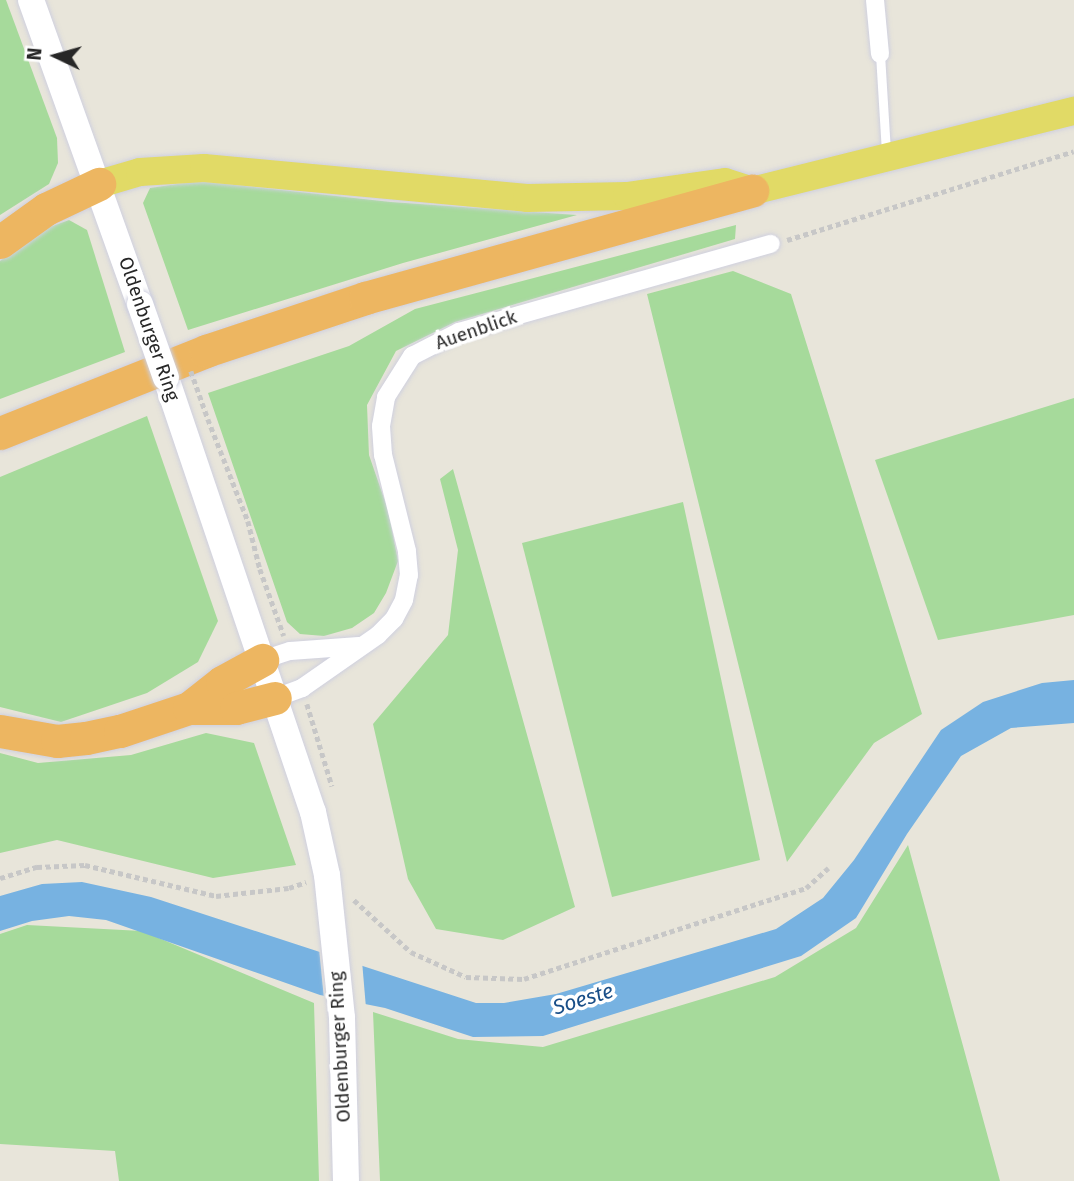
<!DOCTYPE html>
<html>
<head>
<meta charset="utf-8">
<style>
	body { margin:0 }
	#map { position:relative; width:1074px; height:1181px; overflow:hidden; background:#e8e5da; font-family:"Fira Sans",sans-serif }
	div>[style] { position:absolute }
	.green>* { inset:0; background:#a6da9b }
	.water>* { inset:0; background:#77b2e1 }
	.pier>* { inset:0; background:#e8e5da }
	.path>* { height:4.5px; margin-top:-2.25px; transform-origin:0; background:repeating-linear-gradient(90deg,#c7c7c7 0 5px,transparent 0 8.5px) }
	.roads { filter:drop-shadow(0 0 2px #cfd0df) drop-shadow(0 0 2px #cfd0df) }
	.lane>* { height:9px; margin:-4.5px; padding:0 4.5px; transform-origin:4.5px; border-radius:4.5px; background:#fff }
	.street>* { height:18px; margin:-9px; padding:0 9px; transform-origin:9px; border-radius:9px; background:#fff }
	.secondary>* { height:26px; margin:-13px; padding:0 13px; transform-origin:13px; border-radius:13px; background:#fff }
	.primary>* { height:28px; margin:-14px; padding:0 14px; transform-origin:14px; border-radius:14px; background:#e1da66 }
	.highway>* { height:33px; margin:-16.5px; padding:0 16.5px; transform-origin:16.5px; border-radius:16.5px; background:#edb661 }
	.path-bridge>* { height:4.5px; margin-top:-2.25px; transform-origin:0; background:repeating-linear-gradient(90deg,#c7c7c7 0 5px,transparent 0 8.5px) }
	.bridges { filter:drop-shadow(0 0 2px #cfd0df) drop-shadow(0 0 2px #cfd0df) }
	.secondary-bridge>* { height:26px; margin:-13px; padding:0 13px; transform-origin:13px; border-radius:13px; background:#fff }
	span { translate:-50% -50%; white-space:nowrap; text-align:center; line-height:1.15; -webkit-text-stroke:7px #fff; paint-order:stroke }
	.street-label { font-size:19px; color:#272727 }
	.water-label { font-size:21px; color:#1a4f88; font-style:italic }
	.north { position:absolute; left:21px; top:21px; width:70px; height:70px; -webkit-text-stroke:5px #fff; paint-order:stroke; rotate:275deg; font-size:19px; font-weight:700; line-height:28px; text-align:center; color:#272727 }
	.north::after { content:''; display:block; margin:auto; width:24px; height:32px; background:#272727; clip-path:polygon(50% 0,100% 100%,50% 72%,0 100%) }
</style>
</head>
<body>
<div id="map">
	<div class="green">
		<i style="clip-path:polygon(0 0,6px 0,57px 138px,58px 163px,49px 184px,0 215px)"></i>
		<i style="clip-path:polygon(198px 181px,391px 202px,577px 215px,403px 263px,188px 330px,143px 203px,150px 188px)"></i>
		<i style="clip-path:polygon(69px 220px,87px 230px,125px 352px,0 399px,0 261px,36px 232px)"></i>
		<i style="clip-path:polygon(736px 225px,735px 239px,455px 322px,396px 351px,367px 405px,369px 455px,388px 510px,398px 561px,386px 593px,374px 613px,352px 628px,324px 636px,300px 634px,287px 622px,208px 393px,349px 346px,415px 309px)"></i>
		<i style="clip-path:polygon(733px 271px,791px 294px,922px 714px,874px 743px,787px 862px,647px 294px)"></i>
		<i style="clip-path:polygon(1074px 398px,1074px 615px,938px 640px,875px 460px)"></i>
		<i style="clip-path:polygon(147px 416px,218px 621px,198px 662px,147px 693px,61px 722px,0 707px,0 477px)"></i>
		<i style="clip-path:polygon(453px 469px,575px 907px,503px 940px,436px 929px,408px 879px,373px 724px,448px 635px,458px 550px,440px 479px)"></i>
		<i style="clip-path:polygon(683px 502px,760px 860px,612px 897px,522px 543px)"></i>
		<i style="clip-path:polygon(206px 733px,254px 743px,296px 865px,213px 878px,57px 840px,0 853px,0 753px,38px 763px,131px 755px)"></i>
		<i style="clip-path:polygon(908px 845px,1000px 1181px,380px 1181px,373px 1012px,458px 1039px,543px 1047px,775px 977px,856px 928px)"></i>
		<i style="clip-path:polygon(27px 925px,142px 931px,314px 1003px,319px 1181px,119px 1181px,115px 1151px,0 1144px,0 934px)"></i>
	</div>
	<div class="water">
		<i style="clip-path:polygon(1074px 680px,1074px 723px,1011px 728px,961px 756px,907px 834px,856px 918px,801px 956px,543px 1036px,473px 1037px,385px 1008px,320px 995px,106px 920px,69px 916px,32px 921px,0 931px,0 896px,42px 884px,82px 882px,151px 897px,476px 1003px,504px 1003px,556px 994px,776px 929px,823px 898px,854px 860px,941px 730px,983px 702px,1042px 683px)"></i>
	</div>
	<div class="pier">
		<i style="clip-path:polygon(319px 948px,362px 961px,366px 1008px,324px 999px)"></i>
	</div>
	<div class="path">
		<i style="left:787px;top:240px;width:300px;rotate:-17.2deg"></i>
		<i style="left:208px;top:419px;width:110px;rotate:68.6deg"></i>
		<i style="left:248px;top:521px;width:49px;rotate:76deg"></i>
		<i style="left:260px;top:569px;width:71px;rotate:70.3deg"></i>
		<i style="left:307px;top:704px;width:86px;rotate:73deg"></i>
		<i style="left:0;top:878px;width:39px;rotate:-17deg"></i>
		<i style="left:37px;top:867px;width:48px;rotate:-2.4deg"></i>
		<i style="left:85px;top:865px;width:135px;rotate:13.3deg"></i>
		<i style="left:216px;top:896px;width:73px;rotate:-6.3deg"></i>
		<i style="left:289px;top:888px;width:18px;rotate:-19deg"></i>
		<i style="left:354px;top:900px;width:77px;rotate:42.4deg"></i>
		<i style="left:411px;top:952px;width:60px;rotate:24.4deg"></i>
		<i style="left:466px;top:977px;width:58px;rotate:2deg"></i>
		<i style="left:524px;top:979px;width:296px;rotate:-17.9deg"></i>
		<i style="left:806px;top:888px;width:30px;rotate:-42deg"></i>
	</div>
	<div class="roads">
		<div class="lane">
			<i style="left:880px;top:54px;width:99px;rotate:86.5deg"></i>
		</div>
		<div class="street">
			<i style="left:875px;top:0;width:54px;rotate:84.7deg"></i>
			<i style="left:262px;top:660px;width:29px;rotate:-18deg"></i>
			<i style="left:290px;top:651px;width:69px;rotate:-4.1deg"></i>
			<i style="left:275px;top:698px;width:29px;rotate:-20deg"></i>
			<i style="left:302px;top:688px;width:93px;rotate:-34.9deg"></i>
			<i style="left:378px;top:635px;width:23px;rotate:-45deg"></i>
			<i style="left:394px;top:619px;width:21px;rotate:-62deg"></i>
			<i style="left:404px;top:600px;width:25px;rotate:-79deg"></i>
			<i style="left:409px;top:575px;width:24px;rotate:-95deg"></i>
			<i style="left:407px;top:551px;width:99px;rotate:-104deg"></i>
			<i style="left:383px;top:455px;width:29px;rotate:-94deg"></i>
			<i style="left:381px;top:426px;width:29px;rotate:-80deg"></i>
			<i style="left:386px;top:397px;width:49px;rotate:-57.6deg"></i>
			<i style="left:412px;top:356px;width:53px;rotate:-27.1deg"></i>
			<i style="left:459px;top:332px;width:324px;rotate:-15.8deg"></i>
		</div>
		<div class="secondary">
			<i style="left:31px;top:0;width:323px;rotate:70.3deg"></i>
			<i style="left:166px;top:378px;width:458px;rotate:71.3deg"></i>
			<i style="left:313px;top:812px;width:65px;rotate:77.5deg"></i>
			<i style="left:327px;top:875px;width:144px;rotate:84deg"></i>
			<i style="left:342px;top:1018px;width:163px;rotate:88.6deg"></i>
		</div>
		<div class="primary">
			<i style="left:99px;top:184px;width:43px;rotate:-16.3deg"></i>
			<i style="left:140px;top:172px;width:64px;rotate:-3.6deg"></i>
			<i style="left:204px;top:168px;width:324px;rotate:5.3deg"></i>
			<i style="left:527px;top:198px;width:100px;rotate:-1.1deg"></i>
			<i style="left:627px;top:196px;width:99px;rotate:-8.1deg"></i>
			<i style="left:725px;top:182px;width:28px;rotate:18deg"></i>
			<i style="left:752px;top:191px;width:332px;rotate:-14deg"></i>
		</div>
		<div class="highway">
			<i style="left:0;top:242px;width:57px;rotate:-35.7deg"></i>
			<i style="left:46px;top:209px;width:59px;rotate:-25.3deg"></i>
			<i style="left:0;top:433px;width:222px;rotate:-21.7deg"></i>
			<i style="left:206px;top:351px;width:168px;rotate:-18.4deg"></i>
			<i style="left:365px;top:298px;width:402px;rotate:-15.5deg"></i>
			<i style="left:189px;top:708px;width:42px;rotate:-38.2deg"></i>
			<i style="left:222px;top:682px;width:46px;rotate:-28.8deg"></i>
			<i style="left:0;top:731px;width:58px;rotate:10deg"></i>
			<i style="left:57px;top:741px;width:29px;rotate:-6deg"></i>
			<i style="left:86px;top:738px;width:35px;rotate:-12deg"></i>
			<i style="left:120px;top:731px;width:73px;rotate:-18.4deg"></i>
			<i style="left:189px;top:708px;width:47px"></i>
			<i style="left:236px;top:708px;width:40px;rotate:-14.4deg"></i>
		</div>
	</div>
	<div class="path-bridge">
		<i style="left:191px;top:371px;width:51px;rotate:70.5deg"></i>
	</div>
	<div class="bridges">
		<div class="secondary-bridge">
			<i style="left:140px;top:304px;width:78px;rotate:70.6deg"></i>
		</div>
	</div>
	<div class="street-label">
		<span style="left:149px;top:329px;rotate:71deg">Oldenburger Ring</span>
		<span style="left:476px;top:330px;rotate:-19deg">Auenblick</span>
		<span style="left:340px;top:1047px;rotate:-93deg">Oldenburger Ring</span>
	</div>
	<div class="water-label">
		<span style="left:583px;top:999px;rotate:-17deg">Soeste</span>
	</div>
	<div class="north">N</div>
</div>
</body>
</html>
